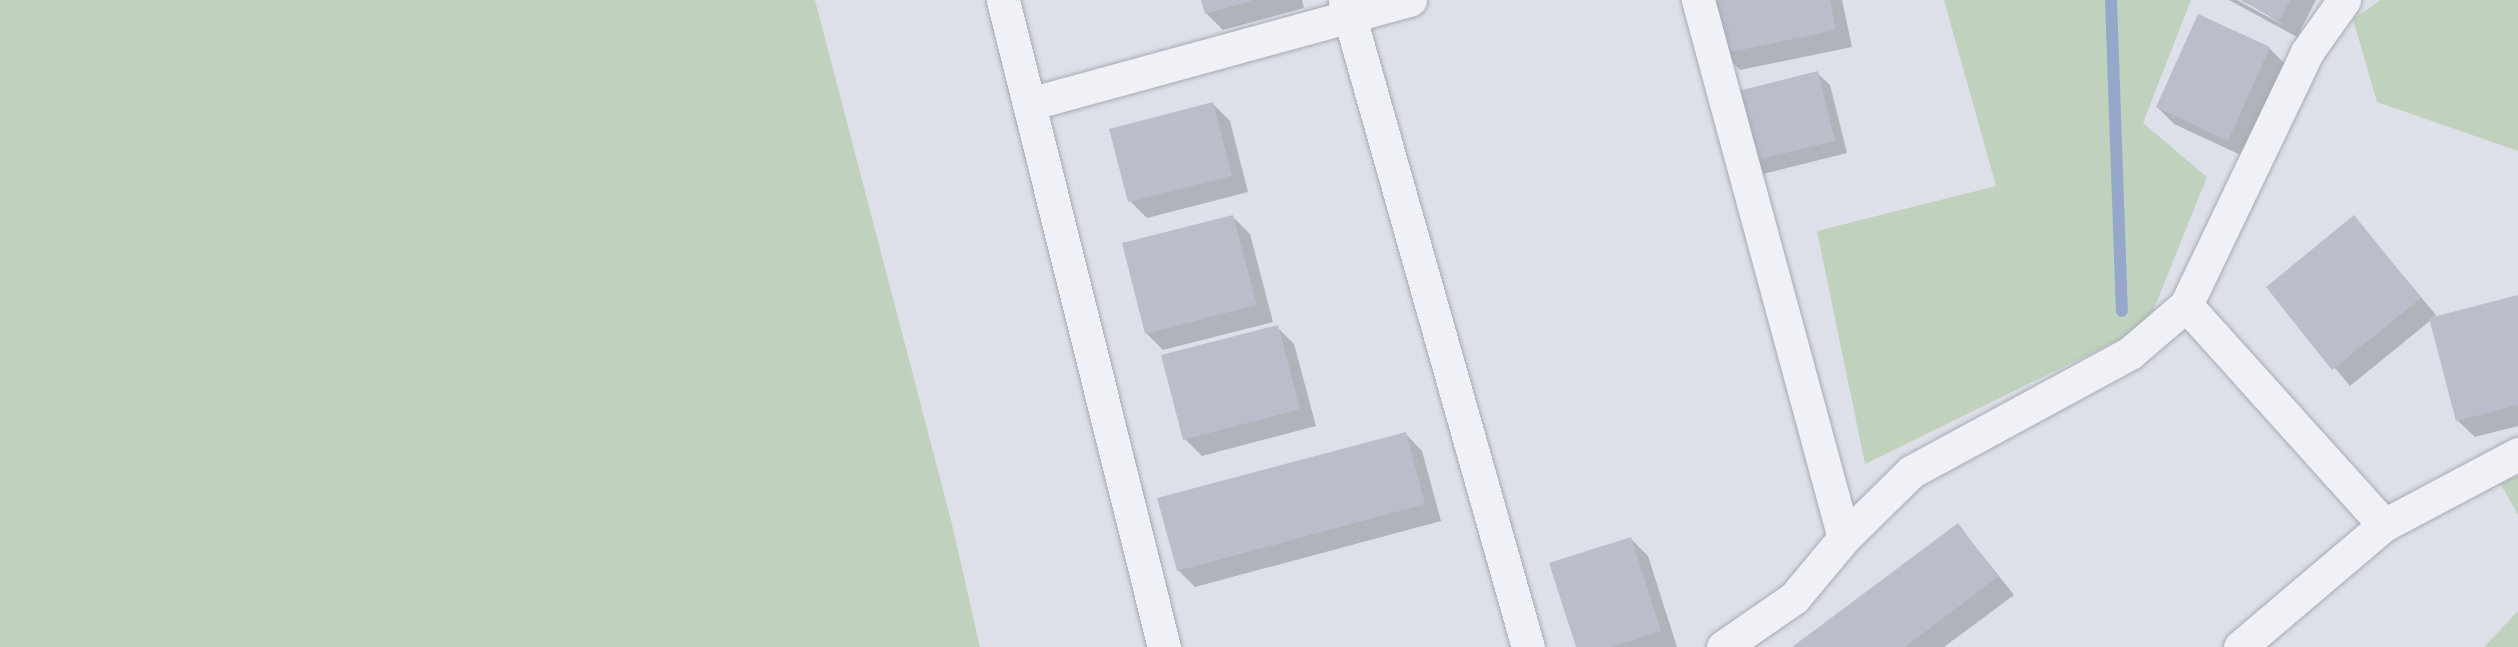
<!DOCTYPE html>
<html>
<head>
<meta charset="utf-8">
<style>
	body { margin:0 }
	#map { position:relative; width:2518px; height:647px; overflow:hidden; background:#dde0e8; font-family:"Roboto Condensed",sans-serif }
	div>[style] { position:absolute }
	.green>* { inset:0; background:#c0d2be }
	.shadow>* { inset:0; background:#0003 }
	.stream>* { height:12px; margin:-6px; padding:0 6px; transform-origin:6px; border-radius:6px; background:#96a8ca }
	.building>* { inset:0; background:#babecb }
	.roads { filter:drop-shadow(0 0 2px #a6aab5) drop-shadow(0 0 2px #a6aab5) }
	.minor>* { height:33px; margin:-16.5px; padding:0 16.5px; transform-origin:16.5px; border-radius:16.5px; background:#f0f1f6 }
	span { translate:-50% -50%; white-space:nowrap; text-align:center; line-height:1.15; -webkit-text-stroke:6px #eceff5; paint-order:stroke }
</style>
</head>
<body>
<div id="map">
	<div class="green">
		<i style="clip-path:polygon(0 0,815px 0,952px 524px,980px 647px,0 647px)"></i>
		<i style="clip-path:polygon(1944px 0,2191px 0,2143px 123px,2207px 177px,2147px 326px,1865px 464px,1817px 231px,1996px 186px)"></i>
		<i style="clip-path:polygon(2381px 0,2518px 0,2518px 151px,2377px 102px,2353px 19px)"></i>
		<i style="clip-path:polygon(2518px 476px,2518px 515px,2500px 483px)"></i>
		<i style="clip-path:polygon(2518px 611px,2518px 647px,2484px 647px)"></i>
	</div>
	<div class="shadow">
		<i style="clip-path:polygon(1203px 0,1302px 0,1304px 8px,1223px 30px,1206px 13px)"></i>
		<i style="clip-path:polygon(1712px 0,1842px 0,1852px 47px,1740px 70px,1723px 53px)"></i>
		<i style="clip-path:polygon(2229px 0,2237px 0,2285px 26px,2243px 0,2316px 0,2297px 37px)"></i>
		<i style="clip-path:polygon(2269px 48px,2286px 65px,2245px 157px,2174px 124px,2157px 107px)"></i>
		<i style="clip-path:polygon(1817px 73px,1830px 85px,1847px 153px,1763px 174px,1751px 162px)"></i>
		<i style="clip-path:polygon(1213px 104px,1230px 121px,1248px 192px,1147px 218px,1130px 201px)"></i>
		<i style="clip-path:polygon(1233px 217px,1250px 234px,1273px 322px,1163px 350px,1146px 333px)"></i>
		<i style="clip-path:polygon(2354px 217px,2436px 315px,2432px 319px,2518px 296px,2518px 426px,2475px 437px,2458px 421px,2431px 320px,2350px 386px,2268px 288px)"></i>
		<i style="clip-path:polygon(1277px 327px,1294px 344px,1316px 426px,1202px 456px,1185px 439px)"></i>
		<i style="clip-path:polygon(1406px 434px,1422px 451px,1441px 521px,1195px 587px,1178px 570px)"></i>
		<i style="clip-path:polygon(1958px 525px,2014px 595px,1944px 647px,1795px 647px)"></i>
		<i style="clip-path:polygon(1631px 539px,1648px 556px,1677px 647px,1578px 647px)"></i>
	</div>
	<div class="stream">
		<i style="left:2111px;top:0;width:311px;rotate:88deg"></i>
	</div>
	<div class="building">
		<i style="clip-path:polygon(1201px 0,1252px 0,1252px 1px,1205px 14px)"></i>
		<i style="clip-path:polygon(1710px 0,1830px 0,1836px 30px,1721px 54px)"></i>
		<i style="clip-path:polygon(2240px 0,2290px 0,2279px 21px)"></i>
		<i style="clip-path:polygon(2198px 14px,2270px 47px,2228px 141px,2156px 107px)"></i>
		<i style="clip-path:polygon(1818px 71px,1835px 141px,1749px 162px,1731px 93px)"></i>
		<i style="clip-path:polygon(1213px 102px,1232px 176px,1128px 202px,1109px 129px)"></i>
		<i style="clip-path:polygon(1233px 215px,1257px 305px,1145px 334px,1122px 243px)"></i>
		<i style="clip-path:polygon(2354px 215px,2421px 298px,2332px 370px,2266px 287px)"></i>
		<i style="clip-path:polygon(2518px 295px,2518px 405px,2456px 421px,2429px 318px)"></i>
		<i style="clip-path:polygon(1278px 325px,1300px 409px,1183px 440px,1161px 355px)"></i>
		<i style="clip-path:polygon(1406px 432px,1425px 504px,1177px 571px,1157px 498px)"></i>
		<i style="clip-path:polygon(1958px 523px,1998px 577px,1905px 647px,1792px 647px)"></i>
		<i style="clip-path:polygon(1631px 537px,1661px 631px,1611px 647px,1576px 647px,1549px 563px)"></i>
	</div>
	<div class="roads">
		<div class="minor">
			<i style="left:1003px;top:0;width:667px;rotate:76.03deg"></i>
			<i style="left:1345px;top:0;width:672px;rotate:74.21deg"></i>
			<i style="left:1698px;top:0;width:557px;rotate:74.82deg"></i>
			<i style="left:1029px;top:104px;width:395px;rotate:-15.3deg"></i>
			<i style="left:2186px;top:305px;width:296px;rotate:48deg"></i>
			<i style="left:1723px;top:647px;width:86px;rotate:-34.6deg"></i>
			<i style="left:1794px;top:598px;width:78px;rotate:-50.2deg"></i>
			<i style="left:1844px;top:538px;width:94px;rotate:-44.6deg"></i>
			<i style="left:1911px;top:472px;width:249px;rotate:-28.5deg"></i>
			<i style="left:2130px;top:353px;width:74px;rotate:-40.6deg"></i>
			<i style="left:2186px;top:305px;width:280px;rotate:-64.4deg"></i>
			<i style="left:2307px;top:52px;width:64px;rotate:-54.6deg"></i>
			<i style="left:2240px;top:647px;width:189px;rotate:-40.3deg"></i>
			<i style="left:2384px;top:525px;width:152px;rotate:-27.9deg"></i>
		</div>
	</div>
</div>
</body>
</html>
